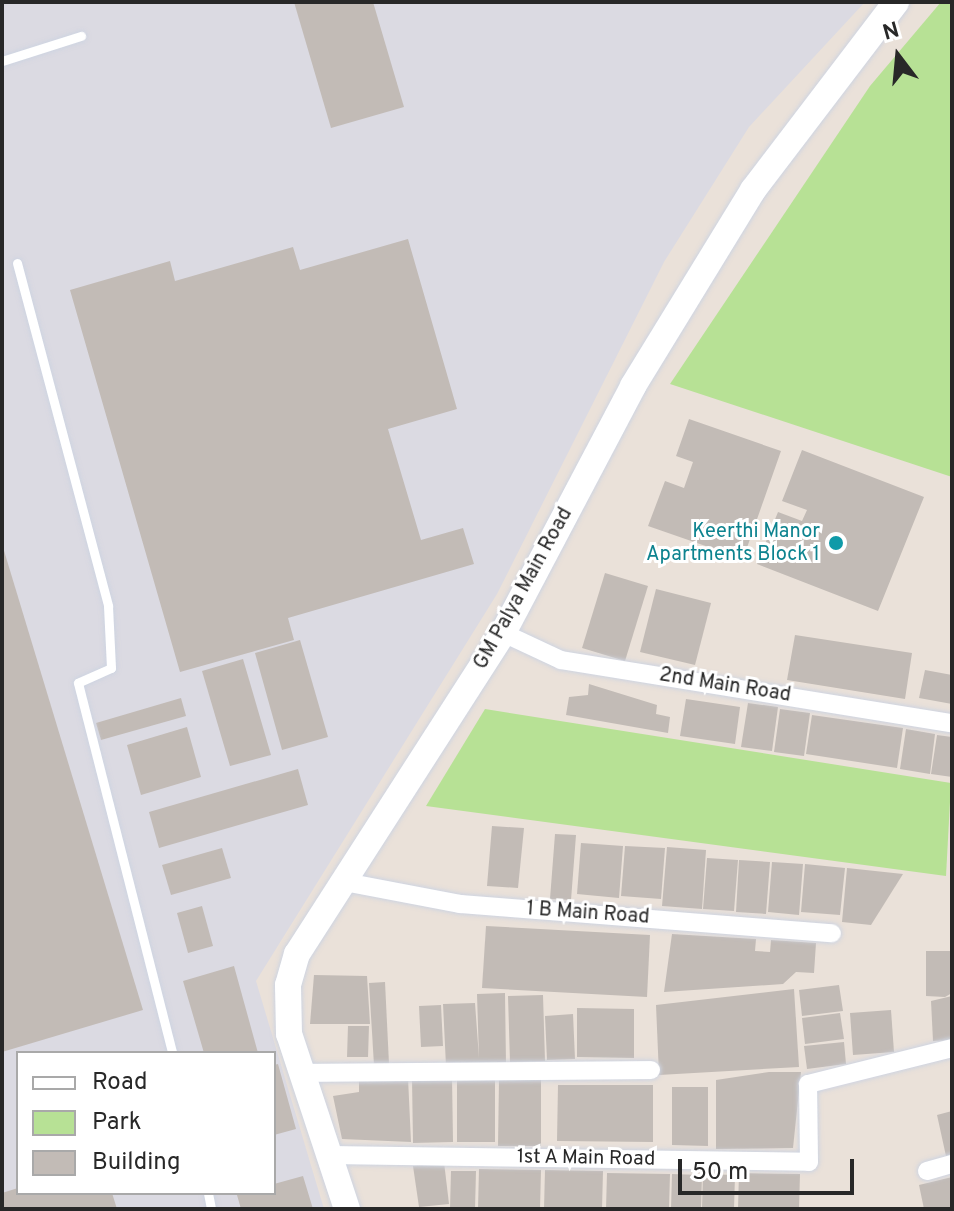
<!DOCTYPE html>
<html>
<head>
<meta charset="utf-8">
<style>
	body { margin:0 }
	#map { position:relative; width:954px; height:1211px; overflow:hidden; background:#eae1d9; font-family:Overpass,sans-serif }
	div>[style] { position:absolute }
	.industrial>* { inset:0; background:#dbdae2 }
	.green>* { inset:0; background:#b7e195 }
	.building>* { inset:0; background:#c2bbb6 }
	.roads { filter:drop-shadow(0 0 2px #ced4e1) drop-shadow(0 0 2px #ced4e1) }
	.lane>* { height:9px; margin:-4.5px; padding:0 4.5px; transform-origin:4.5px; border-radius:4.5px; background:#fff }
	.street>* { height:18px; margin:-9px; padding:0 9px; transform-origin:9px; border-radius:9px; background:#fff }
	.secondary>* { height:26px; margin:-13px; padding:0 13px; transform-origin:13px; border-radius:13px; background:#fff }
	.dots>* { width:22px; height:22px; translate:-50% -50%; box-sizing:border-box; border:4px solid #fff; border-radius:50% }
	span { translate:-50% -50%; white-space:nowrap; text-align:center; line-height:1.15; -webkit-text-stroke:6px #fff; paint-order:stroke }
	.culture-label { font-size:20px; color:#0d838f }
	.right { translate:-100% -50%; text-align:right }
	.street-label { font-size:20px; color:#282828 }
	.frame { position:absolute; inset:0; border:4px solid #282828; pointer-events:none }
	.legend { position:absolute; left:16px; top:1051px; width:260px; height:144px; box-sizing:border-box; background:#fff; border:2px solid #a9a9a9; margin:0; padding:10px 14px; list-style:none; font-size:24px; color:#282828 }
	.legend li { display:flex; align-items:center; gap:16px; height:40px }
	.legend b { width:40px; border:2px solid #a9a9a9 }
	.north { position:absolute; left:858px; top:16px; width:80px; height:80px; -webkit-text-stroke:6px #fff; paint-order:stroke; rotate:344deg; font-size:22px; font-weight:700; line-height:32px; text-align:center; color:#282828 }
	.north::after { content:''; display:block; margin:auto; width:28px; height:36px; background:#282828; clip-path:polygon(50% 0,100% 100%,50% 72%,0 100%) }
	.scale { position:absolute; left:678px; top:1159px; width:176px; height:36px; box-sizing:border-box; border:4px solid #282828; border-top:0; padding-left:10px; font-size:24px; line-height:28px; white-space:nowrap; color:#282828; -webkit-text-stroke:6px #fff; paint-order:stroke }
</style>
</head>
<body>
<div id="map">
	<div class="industrial">
		<i style="clip-path:polygon(evenodd,2px 2px,865px 2px,749px 127px,664px 262px,497px 594px,256px 981px,324px 1209px,2px 1209px,2px 2px,18px 1053px,274px 1053px,274px 1193px,18px 1193px,18px 1053px)"></i>
	</div>
	<div class="green">
		<i style="clip-path:polygon(941px 2px,952px 2px,952px 477px,670px 384px,870px 86px)"></i>
		<i style="clip-path:polygon(485px 709px,951px 783px,946px 876px,426px 806px)"></i>
	</div>
	<div class="building">
		<i style="clip-path:polygon(294px 2px,373px 2px,404px 107px,331px 128px)"></i>
		<i style="clip-path:polygon(408px 239px,457px 409px,388px 429px,421px 540px,463px 528px,474px 564px,288px 618px,294px 640px,180px 672px,70px 290px,170px 261px,175px 281px,293px 247px,300px 270px)"></i>
		<i style="clip-path:polygon(689px 419px,781px 451px,743px 559px,648px 526px,665px 481px,684px 488px,693px 462px,676px 456px)"></i>
		<i style="clip-path:polygon(802px 450px,924px 497px,878px 611px,757px 564px,778px 512px,802px 521px,807px 510px,782px 501px)"></i>
		<i style="clip-path:polygon(2px 544px,143px 1010px,2px 1052px)"></i>
		<i style="clip-path:polygon(605px 573px,648px 586px,625px 661px,582px 648px)"></i>
		<i style="clip-path:polygon(656px 589px,711px 603px,695px 665px,640px 652px)"></i>
		<i style="clip-path:polygon(795px 635px,912px 653px,905px 699px,787px 680px)"></i>
		<i style="clip-path:polygon(300px 640px,328px 737px,282px 750px,255px 653px)"></i>
		<i style="clip-path:polygon(243px 659px,271px 755px,230px 766px,202px 671px)"></i>
		<i style="clip-path:polygon(925px 670px,952px 675px,952px 704px,919px 698px)"></i>
		<i style="clip-path:polygon(589px 684px,657px 705px,656px 714px,670px 717px,668px 733px,566px 715px,569px 697px,588px 695px)"></i>
		<i style="clip-path:polygon(181px 698px,186px 716px,101px 740px,96px 723px)"></i>
		<i style="clip-path:polygon(686px 699px,740px 707px,735px 744px,680px 736px)"></i>
		<i style="clip-path:polygon(748px 703px,778px 707px,772px 751px,741px 747px)"></i>
		<i style="clip-path:polygon(780px 709px,810px 713px,804px 756px,774px 752px)"></i>
		<i style="clip-path:polygon(812px 715px,903px 728px,897px 768px,806px 754px)"></i>
		<i style="clip-path:polygon(187px 727px,201px 777px,141px 795px,127px 745px)"></i>
		<i style="clip-path:polygon(906px 729px,935px 734px,930px 774px,900px 769px)"></i>
		<i style="clip-path:polygon(937px 735px,952px 737px,952px 777px,931px 774px)"></i>
		<i style="clip-path:polygon(298px 769px,308px 805px,159px 848px,149px 812px)"></i>
		<i style="clip-path:polygon(492px 826px,524px 828px,518px 888px,487px 886px)"></i>
		<i style="clip-path:polygon(555px 834px,576px 835px,571px 900px,550px 899px)"></i>
		<i style="clip-path:polygon(581px 843px,623px 846px,619px 898px,577px 894px)"></i>
		<i style="clip-path:polygon(625px 846px,665px 848px,661px 899px,621px 896px)"></i>
		<i style="clip-path:polygon(667px 847px,706px 850px,702px 909px,662px 906px)"></i>
		<i style="clip-path:polygon(222px 848px,231px 878px,171px 895px,162px 865px)"></i>
		<i style="clip-path:polygon(707px 858px,738px 860px,734px 911px,703px 909px)"></i>
		<i style="clip-path:polygon(739px 860px,770px 862px,766px 914px,736px 912px)"></i>
		<i style="clip-path:polygon(772px 862px,803px 864px,799px 915px,768px 912px)"></i>
		<i style="clip-path:polygon(805px 864px,845px 868px,840px 915px,801px 912px)"></i>
		<i style="clip-path:polygon(847px 868px,903px 874px,871px 925px,842px 922px)"></i>
		<i style="clip-path:polygon(202px 906px,213px 946px,188px 953px,177px 913px)"></i>
		<i style="clip-path:polygon(486px 926px,650px 935px,647px 997px,482px 988px)"></i>
		<i style="clip-path:polygon(672px 934px,756px 939px,755px 951px,770px 952px,771px 940px,816px 943px,814px 973px,796px 972px,783px 984px,664px 992px)"></i>
		<i style="clip-path:polygon(926px 951px,952px 951px,952px 993px,945px 997px,926px 996px)"></i>
		<i style="clip-path:polygon(234px 966px,258px 1053px,204px 1053px,183px 981px)"></i>
		<i style="clip-path:polygon(314px 975px,367px 976px,370px 1024px,310px 1024px)"></i>
		<i style="clip-path:polygon(385px 982px,389px 1064px,374px 1065px,369px 983px)"></i>
		<i style="clip-path:polygon(839px 985px,843px 1011px,802px 1016px,799px 990px)"></i>
		<i style="clip-path:polygon(794px 989px,799px 1067px,659px 1075px,656px 1005px)"></i>
		<i style="clip-path:polygon(505px 993px,506px 1064px,446px 1066px,443px 1004px,475px 1003px,479px 1058px,477px 994px)"></i>
		<i style="clip-path:polygon(543px 995px,545px 1061px,510px 1062px,508px 996px)"></i>
		<i style="clip-path:polygon(952px 996px,952px 1040px,933px 1041px,931px 1001px)"></i>
		<i style="clip-path:polygon(441px 1005px,443px 1046px,421px 1047px,419px 1006px)"></i>
		<i style="clip-path:polygon(577px 1008px,634px 1009px,634px 1058px,577px 1057px)"></i>
		<i style="clip-path:polygon(891px 1010px,894px 1052px,853px 1055px,850px 1013px)"></i>
		<i style="clip-path:polygon(840px 1013px,844px 1039px,805px 1044px,802px 1018px)"></i>
		<i style="clip-path:polygon(573px 1014px,575px 1059px,547px 1060px,545px 1016px)"></i>
		<i style="clip-path:polygon(348px 1026px,369px 1026px,368px 1057px,347px 1057px)"></i>
		<i style="clip-path:polygon(844px 1042px,846px 1064px,807px 1069px,804px 1046px)"></i>
		<i style="clip-path:polygon(278px 1064px,296px 1129px,274px 1135px,274px 1065px)"></i>
		<i style="clip-path:polygon(769px 1072px,801px 1072px,793px 1148px,716px 1149px,716px 1080px)"></i>
		<i style="clip-path:polygon(452px 1077px,453px 1142px,413px 1143px,412px 1078px)"></i>
		<i style="clip-path:polygon(408px 1078px,411px 1142px,342px 1139px,333px 1096px,359px 1092px,359px 1079px)"></i>
		<i style="clip-path:polygon(457px 1080px,495px 1080px,495px 1142px,457px 1142px)"></i>
		<i style="clip-path:polygon(499px 1080px,541px 1080px,541px 1146px,498px 1146px)"></i>
		<i style="clip-path:polygon(558px 1085px,653px 1085px,653px 1142px,557px 1141px)"></i>
		<i style="clip-path:polygon(672px 1087px,708px 1087px,708px 1146px,672px 1145px)"></i>
		<i style="clip-path:polygon(952px 1111px,952px 1154px,946px 1156px,937px 1115px)"></i>
		<i style="clip-path:polygon(444px 1162px,449px 1204px,419px 1207px,413px 1166px)"></i>
		<i style="clip-path:polygon(479px 1169px,541px 1170px,540px 1209px,478px 1209px)"></i>
		<i style="clip-path:polygon(545px 1170px,603px 1171px,602px 1209px,544px 1209px)"></i>
		<i style="clip-path:polygon(451px 1171px,476px 1171px,475px 1209px,450px 1209px)"></i>
		<i style="clip-path:polygon(607px 1173px,670px 1174px,669px 1209px,606px 1209px)"></i>
		<i style="clip-path:polygon(739px 1173px,800px 1174px,799px 1209px,738px 1209px)"></i>
		<i style="clip-path:polygon(672px 1174px,702px 1175px,701px 1209px,671px 1209px)"></i>
		<i style="clip-path:polygon(703px 1174px,735px 1175px,734px 1209px,702px 1209px)"></i>
		<i style="clip-path:polygon(303px 1176px,313px 1209px,241px 1209px,237px 1195px,274px 1193px,274px 1184px)"></i>
		<i style="clip-path:polygon(952px 1177px,952px 1209px,924px 1209px,919px 1185px)"></i>
		<i style="clip-path:polygon(18px 1188px,112px 1193px,117px 1209px,2px 1209px,2px 1193px)"></i>
	</div>
	<div class="roads">
		<div class="lane">
			<i style="left:2px;top:61px;width:83px;rotate:-17.6deg"></i>
			<i style="left:17px;top:263px;width:355px;rotate:75.1deg"></i>
			<i style="left:108px;top:606px;width:62px;rotate:87.2deg"></i>
			<i style="left:111px;top:668px;width:36px;rotate:156deg"></i>
			<i style="left:78px;top:683px;width:382px;rotate:75.7deg"></i>
			<i style="left:208px;top:1193px;width:16px;rotate:79deg"></i>
		</div>
		<div class="street">
			<i style="left:503px;top:633px;width:64px;rotate:25deg"></i>
			<i style="left:561px;top:660px;width:396px;rotate:9.2deg"></i>
			<i style="left:345px;top:882px;width:117px;rotate:10.8deg"></i>
			<i style="left:460px;top:904px;width:373px;rotate:4.5deg"></i>
			<i style="left:302px;top:1073px;width:349px;rotate:-0.5deg"></i>
			<i style="left:329px;top:1155px;width:480px;rotate:0.8deg"></i>
			<i style="left:809px;top:1162px;width:78px;rotate:-90.7deg"></i>
			<i style="left:808px;top:1084px;width:148px;rotate:-14deg"></i>
			<i style="left:927px;top:1171px;width:26px;rotate:-16deg"></i>
		</div>
		<div class="secondary">
			<i style="left:347px;top:1209px;width:184px;rotate:-108.3deg"></i>
			<i style="left:289px;top:1034px;width:49px;rotate:-91.2deg"></i>
			<i style="left:288px;top:985px;width:32px;rotate:-74deg"></i>
			<i style="left:297px;top:954px;width:381px;rotate:-57.3deg"></i>
			<i style="left:503px;top:633px;width:279px;rotate:-62.2deg"></i>
			<i style="left:633px;top:386px;width:230px;rotate:-58.5deg"></i>
			<i style="left:753px;top:190px;width:236px;rotate:-52.7deg"></i>
		</div>
	</div>
	<div class="dots">
		<i style="left:836px;top:543px;background:#0f9aa8"></i>
	</div>
	<div class="culture-label">
		<span class="right" style="left:820px;top:544px">Keerthi Manor<br>Apartments Block 1</span>
	</div>
	<div class="street-label">
		<span style="left:524px;top:589px;rotate:-61deg">GM Palya Main Road</span>
		<span style="left:725px;top:686px;rotate:9deg">2nd Main Road</span>
		<span style="left:588px;top:914px;rotate:4deg">1 B Main Road</span>
		<span style="left:586px;top:1159px;rotate:1deg">1st A Main Road</span>
	</div>
	<div class="frame"></div>
	<ul class="legend">
	<li><b style="height:10px;background:#fff"></b>Road</li>
	<li><b style="height:22px;background:#b7e195"></b>Park</li>
	<li><b style="height:22px;background:#c2bbb6"></b>Building</li>
	</ul>
	<div class="north">N</div>
	<div class="scale">50 m</div>
</div>
</body>
</html>
